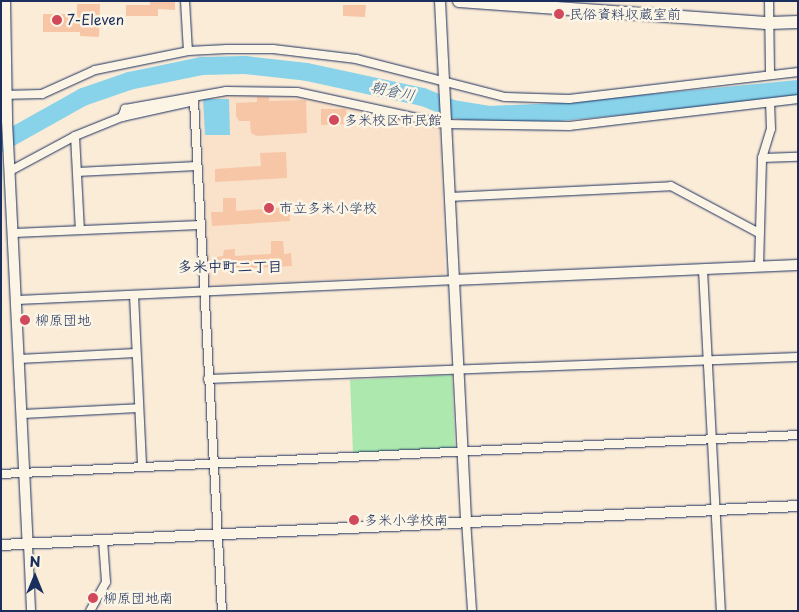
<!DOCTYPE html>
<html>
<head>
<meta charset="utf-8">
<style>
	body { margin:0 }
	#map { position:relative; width:799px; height:612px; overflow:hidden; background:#fbecd8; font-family:"Playpen Sans","Klee One",sans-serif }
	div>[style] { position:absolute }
	.built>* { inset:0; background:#fae1c9 }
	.green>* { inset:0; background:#ade9af }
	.water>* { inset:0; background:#89d3ea }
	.river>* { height:18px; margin:-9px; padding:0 9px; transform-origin:9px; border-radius:9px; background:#89d3ea }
	.building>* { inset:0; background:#f6c6a6 }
	.roads { filter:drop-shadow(0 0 1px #1b2f5e) drop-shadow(0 0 1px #1b2f5e) }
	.minor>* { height:8px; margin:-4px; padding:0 4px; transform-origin:4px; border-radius:4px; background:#fcf5e5 }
	.tertiary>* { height:10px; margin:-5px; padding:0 5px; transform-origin:5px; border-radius:5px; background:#fcf5e5 }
	.primary>* { height:12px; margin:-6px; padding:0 6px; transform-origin:6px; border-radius:6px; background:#fcf5e5 }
	.dots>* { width:14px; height:14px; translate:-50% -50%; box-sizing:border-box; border:2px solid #fcf5e5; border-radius:50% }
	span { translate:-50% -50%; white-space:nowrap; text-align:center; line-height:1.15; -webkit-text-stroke:5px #fcf5e5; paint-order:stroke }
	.poi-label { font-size:14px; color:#1b2f5e }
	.left { translate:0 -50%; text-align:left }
	.water-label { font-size:15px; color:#365881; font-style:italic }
	.neighbourhood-label { font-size:15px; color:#1b2f5e; font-weight:700 }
	.frame { position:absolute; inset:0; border:2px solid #1b2f5e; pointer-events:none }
	.north { position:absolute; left:10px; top:552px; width:50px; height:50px; -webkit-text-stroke:4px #fcf5e5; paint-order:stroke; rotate:0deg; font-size:14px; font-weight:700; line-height:20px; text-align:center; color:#1b2f5e }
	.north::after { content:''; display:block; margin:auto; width:18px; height:22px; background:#1b2f5e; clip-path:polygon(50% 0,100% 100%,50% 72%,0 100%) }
</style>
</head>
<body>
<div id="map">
	<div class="built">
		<i style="clip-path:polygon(228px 93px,296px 94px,440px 128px,445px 274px,211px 286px,208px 282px,201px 98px)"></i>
	</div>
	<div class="green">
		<i style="clip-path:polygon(452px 375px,455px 448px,353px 453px,350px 380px)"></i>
	</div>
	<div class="water">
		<i style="clip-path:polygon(203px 99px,229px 99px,230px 135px,205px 135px)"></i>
	</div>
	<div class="river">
		<i style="left:1px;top:143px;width:94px;rotate:-29.3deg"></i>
		<i style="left:83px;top:97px;width:49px;rotate:-19.2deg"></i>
		<i style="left:129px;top:81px;width:75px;rotate:-11.6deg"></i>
		<i style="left:202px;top:66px;width:43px;rotate:-1.3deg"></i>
		<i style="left:245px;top:65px;width:62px;rotate:6.4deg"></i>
		<i style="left:307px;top:72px;width:119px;rotate:12.2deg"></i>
		<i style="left:423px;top:97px;width:31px;rotate:22deg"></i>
		<i style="left:452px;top:109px;width:36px;rotate:9deg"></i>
		<i style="left:488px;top:115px;width:71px;rotate:-2.4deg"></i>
		<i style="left:559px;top:112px;width:240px;rotate:-5.5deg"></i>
	</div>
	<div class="building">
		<i style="clip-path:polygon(150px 1px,175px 1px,175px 10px,158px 9px,158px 16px,126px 16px,126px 5px,150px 5px)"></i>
		<i style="clip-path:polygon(77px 4px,100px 4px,99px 37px,80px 36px,80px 32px,43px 32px,43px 14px,77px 14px)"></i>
		<i style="clip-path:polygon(343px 5px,366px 5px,365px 17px,343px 16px)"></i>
		<i style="clip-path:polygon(257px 97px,269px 97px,269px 101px,306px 100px,307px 133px,257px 136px,251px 133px,250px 121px,239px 121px,236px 116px,236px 103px,257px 102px)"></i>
		<i style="clip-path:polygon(321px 109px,346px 109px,347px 124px,321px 125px)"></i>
		<i style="clip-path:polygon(286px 152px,287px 178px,215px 182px,215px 169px,261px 166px,260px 153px)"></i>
		<i style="clip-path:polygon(223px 198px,236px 198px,236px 211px,289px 207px,290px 221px,212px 226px,211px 212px,223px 212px)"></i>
		<i style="clip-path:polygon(271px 241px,283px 241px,284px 254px,291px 253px,292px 266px,217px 270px,217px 257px,223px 256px,224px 250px,235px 249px,235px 256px,271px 254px)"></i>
	</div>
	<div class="roads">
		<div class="minor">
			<i style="left:185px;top:1px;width:50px;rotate:86.6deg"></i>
			<i style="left:769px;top:1px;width:72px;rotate:89.2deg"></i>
			<i style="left:1px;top:95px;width:41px;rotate:-1.4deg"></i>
			<i style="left:42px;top:94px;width:58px;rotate:-24.4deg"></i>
			<i style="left:95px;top:70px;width:95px;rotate:-11.5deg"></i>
			<i style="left:188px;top:51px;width:39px;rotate:-3deg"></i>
			<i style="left:227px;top:49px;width:46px"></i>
			<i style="left:273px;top:49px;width:84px;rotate:6.9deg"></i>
			<i style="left:356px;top:59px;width:154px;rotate:14.3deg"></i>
			<i style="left:505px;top:97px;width:64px;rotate:1.8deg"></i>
			<i style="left:569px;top:99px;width:231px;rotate:-6.7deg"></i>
			<i style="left:122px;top:117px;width:9px;rotate:-69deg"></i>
			<i style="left:125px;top:109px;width:103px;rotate:-10.1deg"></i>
			<i style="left:226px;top:91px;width:71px;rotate:0.8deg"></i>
			<i style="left:297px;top:92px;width:151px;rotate:12.2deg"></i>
			<i style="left:445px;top:124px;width:124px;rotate:0.9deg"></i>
			<i style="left:569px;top:126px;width:231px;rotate:-6.7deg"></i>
			<i style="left:75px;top:136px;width:94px;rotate:87deg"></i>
			<i style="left:762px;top:158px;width:36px;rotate:-2deg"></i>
			<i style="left:10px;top:171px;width:74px;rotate:-28.3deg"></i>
			<i style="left:75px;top:136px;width:51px;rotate:-22deg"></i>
			<i style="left:122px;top:117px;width:74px;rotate:-12.5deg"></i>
			<i style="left:194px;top:101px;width:511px;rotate:86.86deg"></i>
			<i style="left:77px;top:172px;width:120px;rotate:-2.9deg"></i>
			<i style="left:449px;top:197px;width:222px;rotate:-2.8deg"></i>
			<i style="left:671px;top:186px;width:100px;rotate:28.1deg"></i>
			<i style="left:14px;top:233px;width:186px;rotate:-2.5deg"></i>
			<i style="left:759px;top:267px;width:109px;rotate:-88.4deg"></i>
			<i style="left:762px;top:158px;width:30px;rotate:-73deg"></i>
			<i style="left:771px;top:129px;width:25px;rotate:-92deg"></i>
			<i style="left:703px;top:270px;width:341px;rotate:87deg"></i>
			<i style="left:134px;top:295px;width:172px;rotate:87.3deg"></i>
			<i style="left:16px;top:300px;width:437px;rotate:-2.6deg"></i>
			<i style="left:19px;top:359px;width:117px;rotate:-2.9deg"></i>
			<i style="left:208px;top:379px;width:590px;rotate:-2.14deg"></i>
			<i style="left:22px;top:414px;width:117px;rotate:-2.9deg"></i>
			<i style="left:1px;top:474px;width:798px;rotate:-2.8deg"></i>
			<i style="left:466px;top:520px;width:91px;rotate:86.2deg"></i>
			<i style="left:28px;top:544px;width:67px;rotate:87.4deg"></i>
			<i style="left:90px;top:611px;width:33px;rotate:-61deg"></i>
			<i style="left:106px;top:582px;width:42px;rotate:-94.1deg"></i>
		</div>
		<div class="tertiary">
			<i style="left:5px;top:1px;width:120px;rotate:89deg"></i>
			<i style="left:7px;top:121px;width:424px;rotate:87.2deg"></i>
			<i style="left:440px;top:1px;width:520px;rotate:87.13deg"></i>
			<i style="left:453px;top:280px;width:345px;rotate:-2.5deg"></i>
			<i style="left:1px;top:545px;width:798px;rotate:-2.8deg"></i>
		</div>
		<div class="primary">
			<i style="left:459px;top:1px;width:311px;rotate:4.1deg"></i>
			<i style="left:769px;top:23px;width:29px;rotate:-2deg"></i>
		</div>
	</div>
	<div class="dots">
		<i style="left:559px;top:14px;background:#d1495b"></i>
		<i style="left:57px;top:20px;background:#d1495b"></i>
		<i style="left:334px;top:120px;background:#d1495b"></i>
		<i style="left:269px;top:208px;background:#d1495b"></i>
		<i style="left:25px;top:320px;background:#d1495b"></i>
		<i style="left:354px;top:520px;background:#d1495b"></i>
		<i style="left:93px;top:598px;background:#d1495b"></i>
	</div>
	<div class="poi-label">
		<span class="left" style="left:569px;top:14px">民俗資料収蔵室前</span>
		<span class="left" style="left:67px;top:20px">7-Eleven</span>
		<span class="left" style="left:344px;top:120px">多米校区市民館</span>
		<span class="left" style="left:279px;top:208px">市立多米小学校</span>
		<span class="left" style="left:35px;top:320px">柳原団地</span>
		<span class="left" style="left:364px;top:520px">多米小学校南</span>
		<span class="left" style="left:103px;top:598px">柳原団地南</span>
	</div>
	<div class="water-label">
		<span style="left:393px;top:90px;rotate:12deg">朝倉川</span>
	</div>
	<div class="neighbourhood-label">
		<span style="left:230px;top:266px">多米中町二丁目</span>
	</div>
	<div class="frame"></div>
	<div class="north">N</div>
</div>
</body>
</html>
